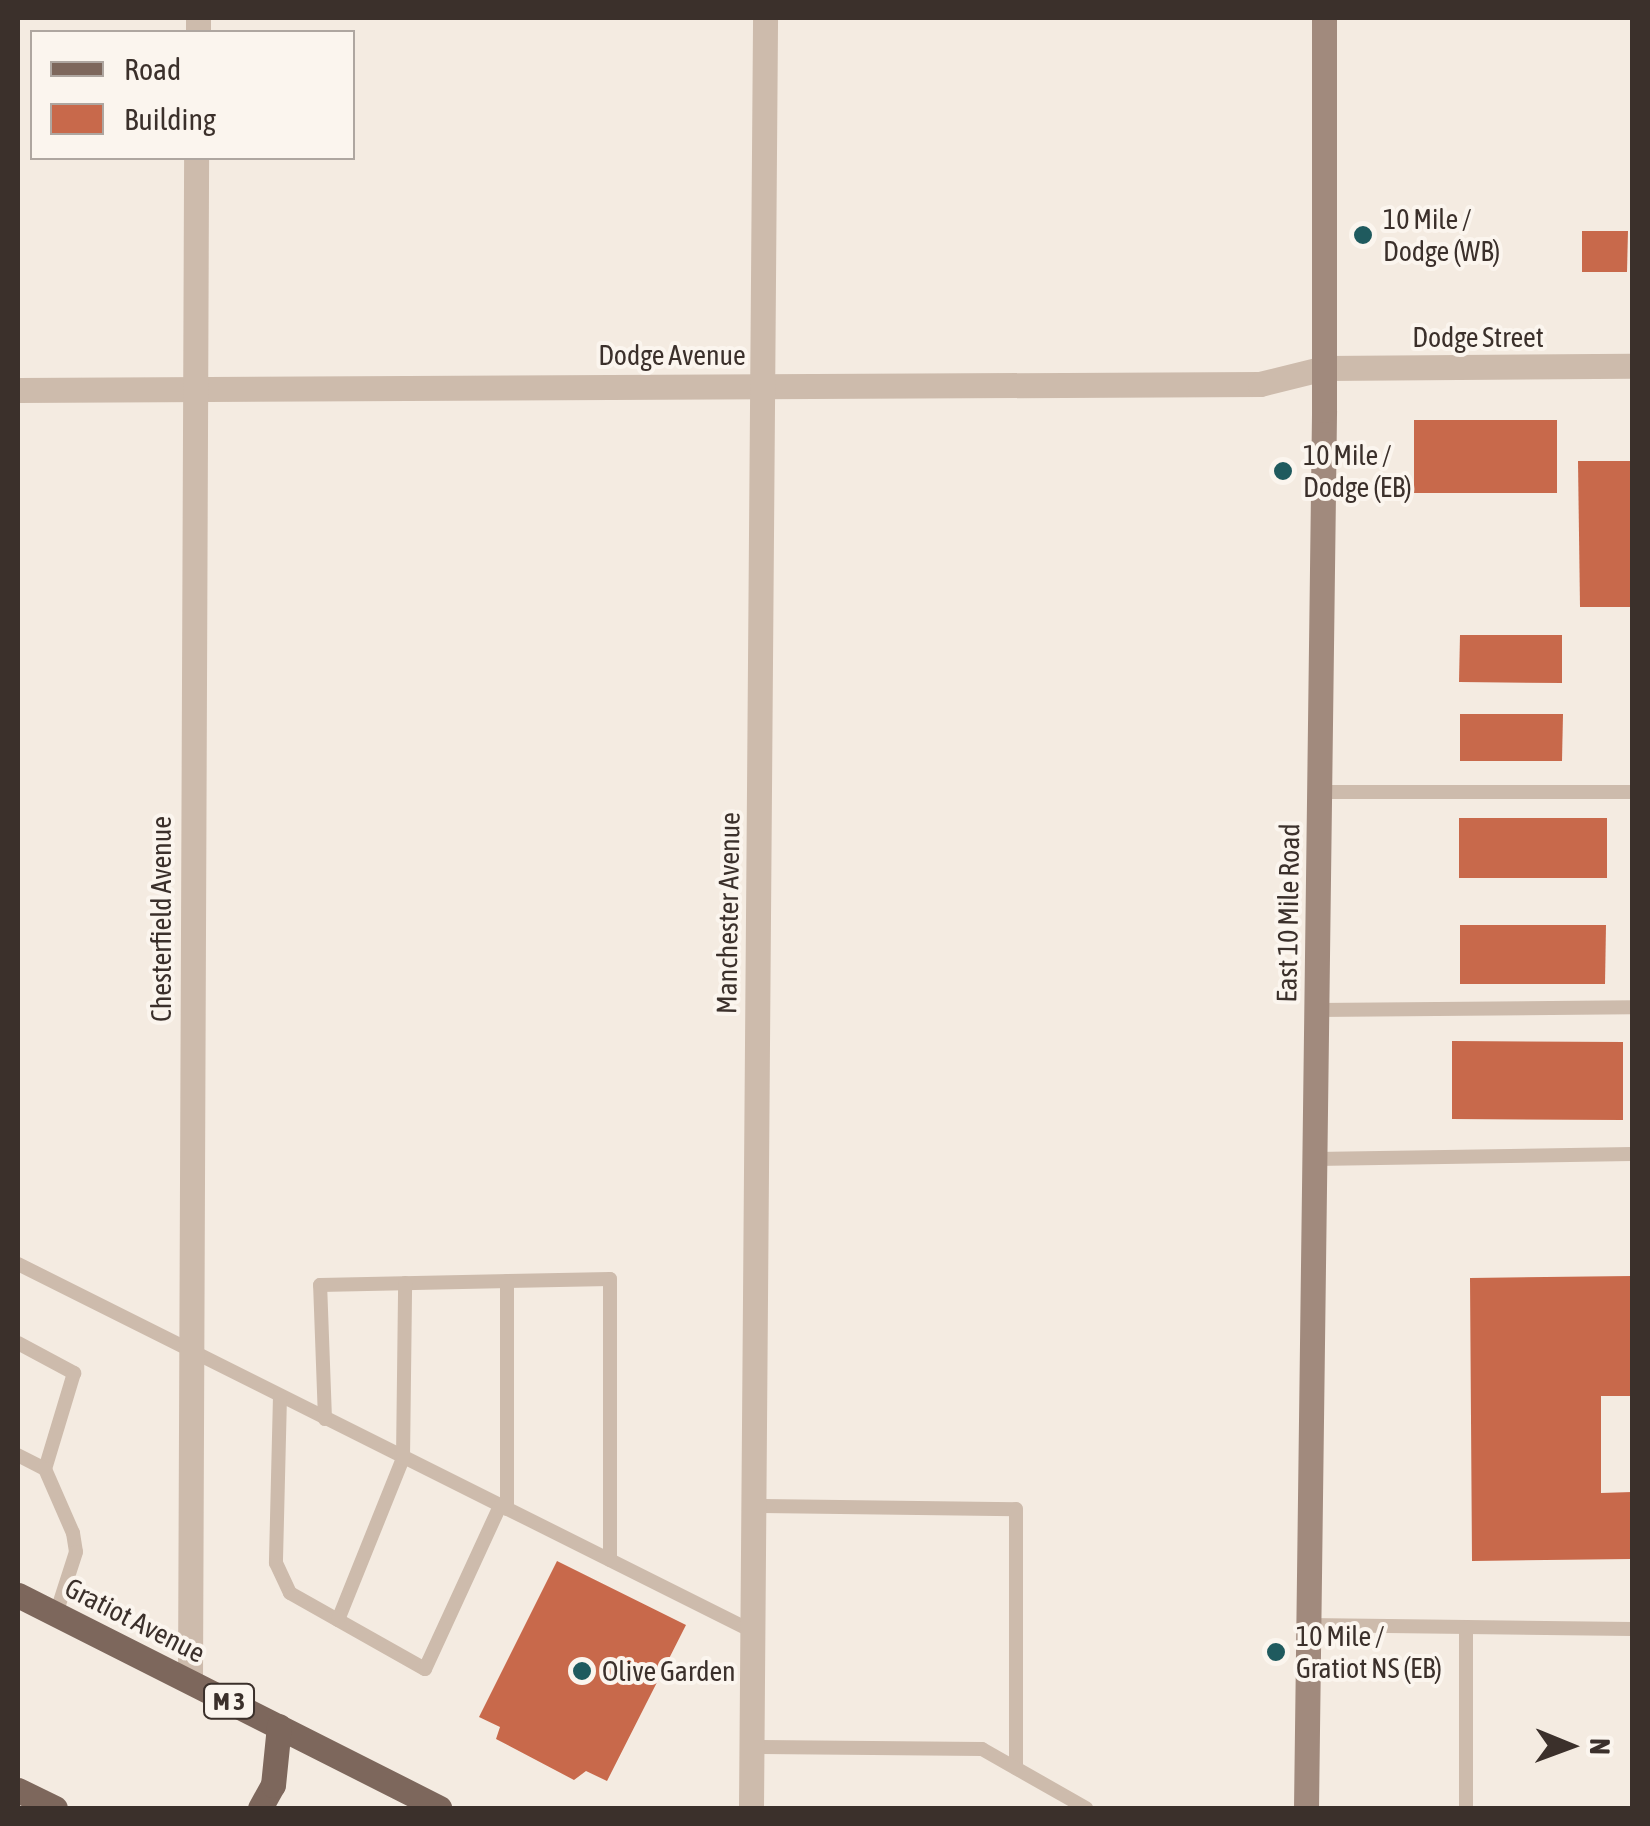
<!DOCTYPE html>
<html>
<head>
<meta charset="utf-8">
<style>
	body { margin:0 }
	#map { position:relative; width:1650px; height:1826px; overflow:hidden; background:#f4ebe1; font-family:"Asap Condensed",sans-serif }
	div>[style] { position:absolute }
	.building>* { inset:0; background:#c8694b }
	.service>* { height:14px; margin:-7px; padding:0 7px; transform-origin:7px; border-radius:7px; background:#cdbbac }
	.minor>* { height:25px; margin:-12.5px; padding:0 12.5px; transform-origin:12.5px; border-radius:12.5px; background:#cdbbac }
	.secondary>* { height:25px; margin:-12.5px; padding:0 12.5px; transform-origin:12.5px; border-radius:12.5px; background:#a18a7d }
	.primary>* { height:25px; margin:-12.5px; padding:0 12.5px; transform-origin:12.5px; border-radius:12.5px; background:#7d675c }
	.dots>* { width:28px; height:28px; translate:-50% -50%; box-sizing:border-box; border:5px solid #fbf5ee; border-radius:50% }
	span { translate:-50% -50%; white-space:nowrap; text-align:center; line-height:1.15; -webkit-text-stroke:8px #fbf5ee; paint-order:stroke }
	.shield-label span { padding:2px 8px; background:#fbf5ee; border:2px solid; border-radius:8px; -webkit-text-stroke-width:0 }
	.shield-label { font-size:25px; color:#3b302b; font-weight:700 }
	.poi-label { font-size:28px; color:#3b302b }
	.left { translate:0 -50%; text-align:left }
	.street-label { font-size:28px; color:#3b302b }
	.frame { position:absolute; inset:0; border:20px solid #3b302b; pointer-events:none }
	.legend { position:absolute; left:30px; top:30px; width:325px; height:130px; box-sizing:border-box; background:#fbf5ee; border:2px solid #aea6a0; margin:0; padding:12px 18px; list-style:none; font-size:30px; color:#3b302b }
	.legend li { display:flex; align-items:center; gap:20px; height:50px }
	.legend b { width:50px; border:2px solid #aea6a0 }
	.north { position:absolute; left:1520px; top:1696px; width:100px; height:100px; -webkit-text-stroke:8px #fbf5ee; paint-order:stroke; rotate:91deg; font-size:28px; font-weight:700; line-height:40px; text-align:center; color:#3b302b }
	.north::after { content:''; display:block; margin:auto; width:35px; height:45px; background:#3b302b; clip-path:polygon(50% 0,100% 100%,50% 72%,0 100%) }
</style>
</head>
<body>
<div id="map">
	<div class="building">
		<i style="clip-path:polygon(1582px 231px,1628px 231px,1627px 272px,1582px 272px)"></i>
		<i style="clip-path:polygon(1414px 420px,1557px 420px,1557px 493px,1414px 493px)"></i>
		<i style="clip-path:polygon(1578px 461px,1632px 461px,1632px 607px,1580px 607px)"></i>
		<i style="clip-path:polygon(1460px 635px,1562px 635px,1562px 683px,1459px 682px)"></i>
		<i style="clip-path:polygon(1460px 714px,1563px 714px,1562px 761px,1460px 761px)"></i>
		<i style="clip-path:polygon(1459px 818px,1607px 818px,1607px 878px,1459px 878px)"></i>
		<i style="clip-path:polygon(1460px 925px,1606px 925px,1605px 984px,1460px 984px)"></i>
		<i style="clip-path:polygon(1452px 1041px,1623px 1042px,1623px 1120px,1452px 1119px)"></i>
		<i style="clip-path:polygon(1632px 1276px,1632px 1396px,1601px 1396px,1601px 1493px,1632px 1492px,1632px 1559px,1472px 1561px,1470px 1278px)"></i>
		<i style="clip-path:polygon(557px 1561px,686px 1625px,607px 1781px,586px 1771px,574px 1780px,496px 1739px,500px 1727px,479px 1717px)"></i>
	</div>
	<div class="service">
		<i style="left:1319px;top:792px;width:313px"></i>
		<i style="left:1317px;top:1010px;width:315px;rotate:-0.5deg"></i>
		<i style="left:1315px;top:1159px;width:317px;rotate:-0.9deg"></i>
		<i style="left:18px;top:1264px;width:821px;rotate:26.57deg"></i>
		<i style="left:18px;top:1343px;width:64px;rotate:28.2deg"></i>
		<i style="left:74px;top:1373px;width:100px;rotate:106.8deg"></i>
		<i style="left:45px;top:1469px;width:30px;rotate:-153deg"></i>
		<i style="left:280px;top:1396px;width:167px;rotate:91.4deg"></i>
		<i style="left:276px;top:1563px;width:33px;rotate:65deg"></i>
		<i style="left:290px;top:1593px;width:155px;rotate:29.4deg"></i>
		<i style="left:425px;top:1669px;width:179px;rotate:-65.3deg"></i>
		<i style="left:325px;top:1419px;width:134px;rotate:-92.1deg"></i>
		<i style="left:320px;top:1285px;width:290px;rotate:-1.2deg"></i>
		<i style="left:610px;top:1279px;width:281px;rotate:90deg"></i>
		<i style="left:45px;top:1469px;width:70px;rotate:66.4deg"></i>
		<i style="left:73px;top:1533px;width:19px;rotate:81deg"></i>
		<i style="left:76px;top:1552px;width:65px;rotate:107.9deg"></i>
		<i style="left:754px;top:1506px;width:262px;rotate:0.7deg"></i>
		<i style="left:1016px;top:1509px;width:259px;rotate:90deg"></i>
		<i style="left:507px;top:1509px;width:228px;rotate:-90deg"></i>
		<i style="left:338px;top:1620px;width:175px;rotate:-68.1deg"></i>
		<i style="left:403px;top:1458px;width:175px;rotate:-89.3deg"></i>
		<i style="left:1309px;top:1625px;width:323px;rotate:0.7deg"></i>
		<i style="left:1466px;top:1627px;width:181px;rotate:90deg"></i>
		<i style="left:752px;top:1747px;width:230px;rotate:0.5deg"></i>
		<i style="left:982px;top:1749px;width:120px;rotate:29.6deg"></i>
	</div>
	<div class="minor">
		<i style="left:198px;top:32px;width:14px;rotate:-90deg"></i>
		<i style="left:18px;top:390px;width:1242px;rotate:-0.28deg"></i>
		<i style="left:1260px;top:384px;width:66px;rotate:-14deg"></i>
		<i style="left:1324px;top:368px;width:308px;rotate:-0.4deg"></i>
		<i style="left:190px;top:1680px;width:1522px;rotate:-89.77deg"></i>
		<i style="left:751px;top:1808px;width:1790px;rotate:-89.55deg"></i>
	</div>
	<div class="secondary">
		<i style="left:1306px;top:1808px;width:1398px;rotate:-89.26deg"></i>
		<i style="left:1324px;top:410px;width:392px;rotate:-90deg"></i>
	</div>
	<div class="primary">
		<i style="left:18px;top:1595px;width:472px;rotate:26.8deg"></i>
		<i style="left:18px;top:1790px;width:41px;rotate:25.9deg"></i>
		<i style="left:260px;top:1808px;width:26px;rotate:-61deg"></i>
		<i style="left:273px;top:1785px;width:59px;rotate:-84.2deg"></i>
	</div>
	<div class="dots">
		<i style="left:1363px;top:235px;background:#1f5a5e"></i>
		<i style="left:1283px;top:471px;background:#1f5a5e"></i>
		<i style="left:1276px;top:1652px;background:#1f5a5e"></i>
		<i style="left:582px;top:1671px;background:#1f5a5e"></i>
	</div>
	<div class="shield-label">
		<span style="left:229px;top:1701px">M 3</span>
	</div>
	<div class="poi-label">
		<span class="left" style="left:1383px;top:235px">10 Mile /<br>Dodge (WB)</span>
		<span class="left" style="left:1303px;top:471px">10 Mile /<br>Dodge (EB)</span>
		<span class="left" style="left:1296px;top:1652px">10 Mile /<br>Gratiot NS (EB)</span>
		<span class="left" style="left:602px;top:1671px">Olive Garden</span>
	</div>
	<div class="street-label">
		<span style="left:1478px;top:337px">Dodge Street</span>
		<span style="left:672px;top:355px">Dodge Avenue</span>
		<span style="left:728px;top:913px;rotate:-89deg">Manchester Avenue</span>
		<span style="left:1288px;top:913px;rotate:-89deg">East 10 Mile Road</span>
		<span style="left:161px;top:919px;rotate:-90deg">Chesterfield Avenue</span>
		<span style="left:135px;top:1620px;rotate:27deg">Gratiot Avenue</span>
	</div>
	<div class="frame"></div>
	<ul class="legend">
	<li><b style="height:12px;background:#7d675c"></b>Road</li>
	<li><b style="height:28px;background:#c8694b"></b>Building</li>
	</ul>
	<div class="north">N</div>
</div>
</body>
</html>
